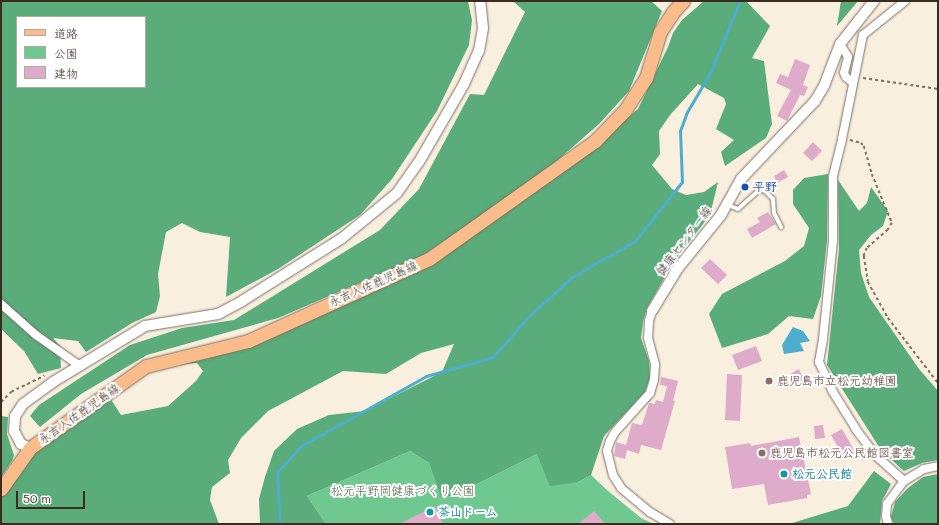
<!DOCTYPE html>
<html>
<head>
<meta charset="utf-8">
<style>
	body { margin:0 }
	#map { position:relative; width:939px; height:525px; overflow:hidden; background:#f8efdf; font-family:Mali,"Klee One",sans-serif }
	div>[style] { position:absolute }
	.green>* { inset:0; background:#6ec88f }
	.forest>* { inset:0; background:#5aac7a }
	.water>* { inset:0; background:#4dadcc }
	.stream>* { height:3px; margin:-1.5px; padding:0 1.5px; transform-origin:1.5px; border-radius:1.5px; background:#4dadcc }
	.building>* { inset:0; background:#deacca }
	.path>* { height:1.5px; margin-top:-0.75px; transform-origin:0; background:repeating-linear-gradient(90deg,#7d6f62 0 3px,transparent 0 6px) }
	.roads { filter:drop-shadow(0 0 1px #7d6f62) drop-shadow(0 0 1px #7d6f62) }
	.service>* { height:4px; margin:-2px; padding:0 2px; transform-origin:2px; border-radius:2px; background:#fff }
	.minor>* { height:8px; margin:-4px; padding:0 4px; transform-origin:4px; border-radius:4px; background:#fff }
	.tertiary>* { height:10px; margin:-5px; padding:0 5px; transform-origin:5px; border-radius:5px; background:#fff }
	.primary>* { height:13px; margin:-6.5px; padding:0 6.5px; transform-origin:6.5px; border-radius:6.5px; background:#fabc8b }
	.dots>* { width:11px; height:11px; translate:-50% -50%; box-sizing:border-box; border:2px solid #fff; border-radius:50% }
	span { translate:-50% -50%; white-space:nowrap; text-align:center; line-height:1.15; -webkit-text-stroke:4px #fff; paint-order:stroke }
	.transit-label { font-size:12px; color:#164399; font-weight:700 }
	.left { translate:0 -50%; text-align:left }
	.street-label { font-size:12px; color:#3b2a1e }
	.education-label { font-size:12px; color:#785e54; font-weight:700 }
	.culture-label { font-size:12px; color:#0d838f; font-weight:700 }
	.park-label { font-size:12px; color:#4d6146 }
	.frame { position:absolute; inset:0; border:2px solid #3b2a1e; pointer-events:none }
	.legend { position:absolute; left:16px; top:16px; width:130px; height:72px; box-sizing:border-box; background:#fff; border:1px solid #b1aaa5; margin:0; padding:5px 7px; list-style:none; font-size:12px; color:#3b2a1e }
	.legend li { display:flex; align-items:center; gap:8px; height:20px }
	.legend b { width:20px; border:1px solid #b1aaa5 }
	.scale { position:absolute; left:16px; top:491px; width:69px; height:18px; box-sizing:border-box; border:2px solid #3b2a1e; border-top:0; padding-left:5px; font-size:12px; line-height:14px; white-space:nowrap; color:#3b2a1e; -webkit-text-stroke:3px #fff; paint-order:stroke }
</style>
</head>
<body>
<div id="map">
	<div class="green">
		<i style="clip-path:polygon(410px 451px,429px 463px,443px 499px,459px 493px,537px 454px,578px 482px,591px 475px,608px 491px,641px 518px,654px 524px,326px 524px,307px 496px)"></i>
	</div>
	<div class="forest">
		<i style="clip-path:polygon(evenodd,1px 1px,468px 1px,472px 20px,469px 45px,437px 111px,392px 179px,360px 215px,278px 269px,226px 297px,230px 237px,200px 232px,182px 223px,166px 232px,158px 274px,160px 296px,156px 312px,132px 323px,86px 352px,78px 341px,53px 338px,60px 346px,61px 368px,38px 374px,24px 351px,1px 329px,1px 1px,17px 17px,145px 17px,145px 87px,17px 87px,17px 17px)"></i>
		<i style="clip-path:polygon(513px 1px,651px 1px,662px 11px,629px 91px,599px 124px,544px 172px,422px 256px,278px 318px,147px 355px,81px 394px,40px 427px,30px 416px,39px 405px,130px 345px,182px 328px,234px 320px,380px 230px,419px 189px,470px 94px,484px 95px,525px 12px)"></i>
		<i style="clip-path:polygon(704px 1px,746px 1px,770px 26px,752px 58px,764px 61px,772px 124px,766px 138px,725px 166px,721px 152px,734px 140px,716px 129px,726px 104px,724px 98px,698px 84px,670px 115px,659px 131px,660px 154px,652px 165px,672px 189px,686px 195px,704px 192px,718px 182px,710px 215px,674px 261px,647px 308px,643px 322px,641px 338px,649px 361px,650px 377px,645px 392px,604px 436px,591px 475px,578px 482px,550px 486px,537px 454px,459px 493px,442px 499px,429px 463px,410px 451px,307px 496px,326px 524px,260px 524px,259px 499px,265px 477px,274px 451px,297px 429px,329px 415px,365px 411px,442px 372px,454px 344px,421px 353px,386px 374px,343px 371px,268px 411px,241px 438px,228px 460px,230px 473px,212px 487px,210px 500px,219px 524px,1px 524px,1px 496px,32px 454px,110px 398px,121px 415px,168px 406px,196px 381px,203px 371px,197px 363px,155px 367px,319px 314px,438px 261px,583px 156px,638px 109px,668px 47px,673px 33px,682px 20px)"></i>
		<i style="clip-path:polygon(841px 1px,858px 1px,837px 26px)"></i>
		<i style="clip-path:polygon(828px 174px,827px 240px,821px 296px,813px 319px,789px 316px,768px 334px,722px 348px,709px 314px,722px 294px,785px 261px,804px 246px,809px 228px,793px 204px,793px 190px,804px 178px)"></i>
		<i style="clip-path:polygon(838px 180px,859px 211px,867px 203px,871px 187px,888px 211px,883px 226px,871px 235px,859px 250px,861px 273px,869px 297px,919px 369px,938px 391px,938px 460px,922px 463px,904px 471px,881px 450px,827px 365px,839px 249px)"></i>
		<i style="clip-path:polygon(1px 416px,8px 417px,7px 434px,14px 455px,12px 461px,1px 477px)"></i>
		<i style="clip-path:polygon(874px 471px,891px 484px,882px 501px,880px 524px,789px 524px,848px 506px)"></i>
		<i style="clip-path:polygon(938px 474px,938px 524px,894px 524px,891px 517px,895px 502px,908px 488px,923px 477px)"></i>
	</div>
	<div class="water">
		<i style="clip-path:polygon(793px 327px,803px 331px,810px 341px,800px 343px,804px 351px,784px 354px,782px 345px)"></i>
	</div>
	<div class="stream">
		<i style="left:280px;top:524px;width:52px;rotate:-93.3deg"></i>
		<i style="left:277px;top:472px;width:35px;rotate:-47deg"></i>
		<i style="left:301px;top:446px;width:143px;rotate:-29.2deg"></i>
		<i style="left:426px;top:376px;width:70px;rotate:-15.8deg"></i>
		<i style="left:493px;top:357px;width:52px;rotate:-48.9deg"></i>
		<i style="left:527px;top:318px;width:61px;rotate:-42.3deg"></i>
		<i style="left:572px;top:277px;width:73px;rotate:-29.7deg"></i>
		<i style="left:635px;top:241px;width:75px;rotate:-51.5deg"></i>
		<i style="left:682px;top:182px;width:51px;rotate:-92.2deg"></i>
		<i style="left:680px;top:131px;width:20px;rotate:-70deg"></i>
		<i style="left:687px;top:112px;width:45px;rotate:-59.5deg"></i>
		<i style="left:710px;top:73px;width:78px;rotate:-67.4deg"></i>
	</div>
	<div class="building">
		<i style="clip-path:polygon(795px 59px,810px 65px,803px 85px,808px 87px,804px 96px,800px 95px,787px 121px,777px 116px,791px 90px,776px 83px,780px 74px,788px 77px)"></i>
		<i style="clip-path:polygon(813px 142px,822px 151px,812px 161px,803px 153px)"></i>
		<i style="clip-path:polygon(784px 170px,788px 177px,777px 183px,774px 176px)"></i>
		<i style="clip-path:polygon(768px 212px,776px 224px,752px 238px,747px 229px,760px 222px,757px 218px)"></i>
		<i style="clip-path:polygon(710px 259px,727px 275px,718px 284px,701px 268px)"></i>
		<i style="clip-path:polygon(756px 346px,762px 361px,738px 370px,732px 355px)"></i>
		<i style="clip-path:polygon(799px 369px,804px 381px,795px 386px,790px 374px)"></i>
		<i style="clip-path:polygon(727px 374px,742px 375px,740px 421px,725px 420px)"></i>
		<i style="clip-path:polygon(661px 377px,678px 381px,673px 401px,675px 401px,661px 450px,641px 445px,639px 454px,627px 450px,625px 459px,614px 456px,616px 442px,626px 445px,632px 423px,642px 425px,649px 403px,655px 404px,656px 400px,663px 402px,667px 386px,660px 385px)"></i>
		<i style="clip-path:polygon(823px 425px,825px 438px,815px 439px,814px 426px)"></i>
		<i style="clip-path:polygon(842px 429px,854px 450px,843px 456px,831px 435px)"></i>
		<i style="clip-path:polygon(799px 437px,811px 494px,807px 495px,807px 498px,768px 505px,764px 484px,732px 489px,725px 447px,750px 443px,751px 446px)"></i>
		<i style="clip-path:polygon(435px 506px,443px 524px,399px 524px)"></i>
		<i style="clip-path:polygon(594px 511px,605px 524px,578px 524px)"></i>
	</div>
	<div class="path">
		<i style="left:863px;top:78px;width:76px;rotate:8.3deg"></i>
		<i style="left:850px;top:140px;width:11px;rotate:15deg"></i>
		<i style="left:861px;top:143px;width:4px;rotate:45deg"></i>
		<i style="left:864px;top:146px;width:29px;rotate:74deg"></i>
		<i style="left:872px;top:174px;width:53px;rotate:67.8deg"></i>
		<i style="left:892px;top:223px;width:8px;rotate:120deg"></i>
		<i style="left:888px;top:230px;width:28px;rotate:139deg"></i>
		<i style="left:867px;top:248px;width:9px;rotate:111deg"></i>
		<i style="left:864px;top:256px;width:26px;rotate:81deg"></i>
		<i style="left:868px;top:282px;width:41px;rotate:60.9deg"></i>
		<i style="left:888px;top:318px;width:82px;rotate:52.4deg"></i>
		<i style="left:1px;top:402px;width:14px;rotate:-45deg"></i>
		<i style="left:11px;top:392px;width:37px;rotate:-26deg"></i>
	</div>
	<div class="roads">
		<div class="service">
			<i style="left:728px;top:205px;width:11px;rotate:22deg"></i>
			<i style="left:738px;top:209px;width:27px;rotate:-42deg"></i>
			<i style="left:758px;top:191px;width:6px;rotate:-9deg"></i>
			<i style="left:764px;top:190px;width:13px;rotate:45deg"></i>
			<i style="left:773px;top:199px;width:14px;rotate:86deg"></i>
			<i style="left:774px;top:213px;width:16px;rotate:63deg"></i>
		</div>
		<div class="minor">
			<i style="left:840px;top:44px;width:15px;rotate:58deg"></i>
			<i style="left:848px;top:57px;width:16px;rotate:104deg"></i>
			<i style="left:844px;top:73px;width:4px;rotate:63deg"></i>
			<i style="left:846px;top:77px;width:8px;rotate:40deg"></i>
			<i style="left:1px;top:304px;width:47px;rotate:41.5deg"></i>
			<i style="left:36px;top:335px;width:54px;rotate:35.2deg"></i>
			<i style="left:652px;top:311px;width:10px;rotate:107deg"></i>
			<i style="left:649px;top:321px;width:17px;rotate:93deg"></i>
			<i style="left:648px;top:338px;width:28px;rotate:75deg"></i>
			<i style="left:655px;top:365px;width:15px;rotate:94deg"></i>
			<i style="left:654px;top:380px;width:14px;rotate:107deg"></i>
			<i style="left:650px;top:393px;width:52px;rotate:131.9deg"></i>
			<i style="left:615px;top:432px;width:10px;rotate:119deg"></i>
			<i style="left:610px;top:441px;width:10px;rotate:107deg"></i>
			<i style="left:607px;top:451px;width:25px;rotate:76deg"></i>
			<i style="left:613px;top:475px;width:15px;rotate:58deg"></i>
			<i style="left:621px;top:488px;width:38px;rotate:40deg"></i>
			<i style="left:650px;top:512px;width:23px;rotate:31deg"></i>
			<i style="left:904px;top:481px;width:38px;rotate:-138deg"></i>
			<i style="left:876px;top:456px;width:34px;rotate:-127deg"></i>
			<i style="left:856px;top:429px;width:44px;rotate:-121.9deg"></i>
			<i style="left:833px;top:392px;width:33px;rotate:-115deg"></i>
			<i style="left:819px;top:362px;width:23px;rotate:-80deg"></i>
			<i style="left:823px;top:339px;width:100px;rotate:-84.2deg"></i>
			<i style="left:833px;top:240px;width:64px;rotate:-90deg"></i>
			<i style="left:833px;top:176px;width:38px;rotate:-76deg"></i>
			<i style="left:842px;top:139px;width:106px;rotate:-78.6deg"></i>
			<i style="left:863px;top:35px;width:54px;rotate:-39deg"></i>
			<i style="left:888px;top:524px;width:8px;rotate:-104deg"></i>
			<i style="left:886px;top:516px;width:12px;rotate:-85deg"></i>
			<i style="left:887px;top:504px;width:29px;rotate:-54deg"></i>
			<i style="left:904px;top:481px;width:23px;rotate:-31deg"></i>
			<i style="left:924px;top:469px;width:14px;rotate:-12deg"></i>
		</div>
		<div class="tertiary">
			<i style="left:652px;top:311px;width:50px;rotate:-58.8deg"></i>
			<i style="left:678px;top:268px;width:68px;rotate:-50.9deg"></i>
			<i style="left:721px;top:215px;width:41px;rotate:-60.9deg"></i>
			<i style="left:741px;top:179px;width:108px;rotate:-46.5deg"></i>
			<i style="left:815px;top:101px;width:17px;rotate:-59deg"></i>
			<i style="left:824px;top:86px;width:45px;rotate:-69.1deg"></i>
			<i style="left:840px;top:44px;width:55px;rotate:-51.7deg"></i>
			<i style="left:30px;top:448px;width:10px;rotate:-156deg"></i>
			<i style="left:21px;top:444px;width:15px;rotate:-118deg"></i>
			<i style="left:14px;top:431px;width:15px;rotate:-86deg"></i>
			<i style="left:15px;top:416px;width:14px;rotate:-56deg"></i>
			<i style="left:23px;top:404px;width:37px;rotate:-36deg"></i>
			<i style="left:53px;top:382px;width:108px;rotate:-31.3deg"></i>
			<i style="left:145px;top:326px;width:74px;rotate:-9.3deg"></i>
			<i style="left:218px;top:314px;width:27px;rotate:-28deg"></i>
			<i style="left:242px;top:301px;width:117px;rotate:-32.1deg"></i>
			<i style="left:341px;top:239px;width:72px;rotate:-39.4deg"></i>
			<i style="left:397px;top:193px;width:38px;rotate:-55deg"></i>
			<i style="left:419px;top:162px;width:90px;rotate:-60deg"></i>
			<i style="left:464px;top:84px;width:36px;rotate:-66deg"></i>
			<i style="left:479px;top:51px;width:23px;rotate:-80deg"></i>
			<i style="left:483px;top:28px;width:27px;rotate:-96deg"></i>
		</div>
		<div class="primary">
			<i style="left:1px;top:489px;width:50px;rotate:-54.7deg"></i>
			<i style="left:30px;top:448px;width:142px;rotate:-35.3deg"></i>
			<i style="left:146px;top:366px;width:105px;rotate:-13.8deg"></i>
			<i style="left:248px;top:341px;width:199px;rotate:-24.4deg"></i>
			<i style="left:429px;top:259px;width:204px;rotate:-35.4deg"></i>
			<i style="left:595px;top:141px;width:43px;rotate:-45.9deg"></i>
			<i style="left:625px;top:110px;width:38px;rotate:-57deg"></i>
			<i style="left:646px;top:78px;width:48px;rotate:-73.1deg"></i>
			<i style="left:660px;top:32px;width:24px;rotate:-57deg"></i>
			<i style="left:673px;top:12px;width:15px;rotate:-48deg"></i>
		</div>
	</div>
	<div class="dots">
		<i style="left:745px;top:187px;background:#1a4fb4"></i>
		<i style="left:769px;top:381px;background:#8d6e63"></i>
		<i style="left:762px;top:453px;background:#8d6e63"></i>
		<i style="left:784px;top:474px;background:#0f9aa8"></i>
		<i style="left:430px;top:512px;background:#0f9aa8"></i>
	</div>
	<div class="transit-label">
		<span class="left" style="left:753px;top:187px">平野</span>
	</div>
	<div class="street-label">
		<span style="left:684px;top:241px;rotate:-53deg">健康センター線</span>
		<span style="left:373px;top:284px;rotate:-24deg">永吉入佐鹿児島線</span>
		<span style="left:79px;top:414px;rotate:-35deg">永吉入佐鹿児島線</span>
	</div>
	<div class="education-label">
		<span class="left" style="left:777px;top:381px">鹿児島市立松元幼稚園</span>
		<span class="left" style="left:770px;top:453px">鹿児島市松元公民館図書室</span>
	</div>
	<div class="culture-label">
		<span class="left" style="left:792px;top:474px">松元公民館</span>
		<span class="left" style="left:438px;top:512px">茶山ドーム</span>
	</div>
	<div class="park-label">
		<span style="left:403px;top:491px">松元平野岡健康づくり公園</span>
	</div>
	<div class="frame"></div>
	<ul class="legend">
	<li><b style="height:5px;background:#fabc8b"></b>道路</li>
	<li><b style="height:11px;background:#6ec88f"></b>公園</li>
	<li><b style="height:11px;background:#deacca"></b>建物</li>
	</ul>
	<div class="scale">50 m</div>
</div>
</body>
</html>
